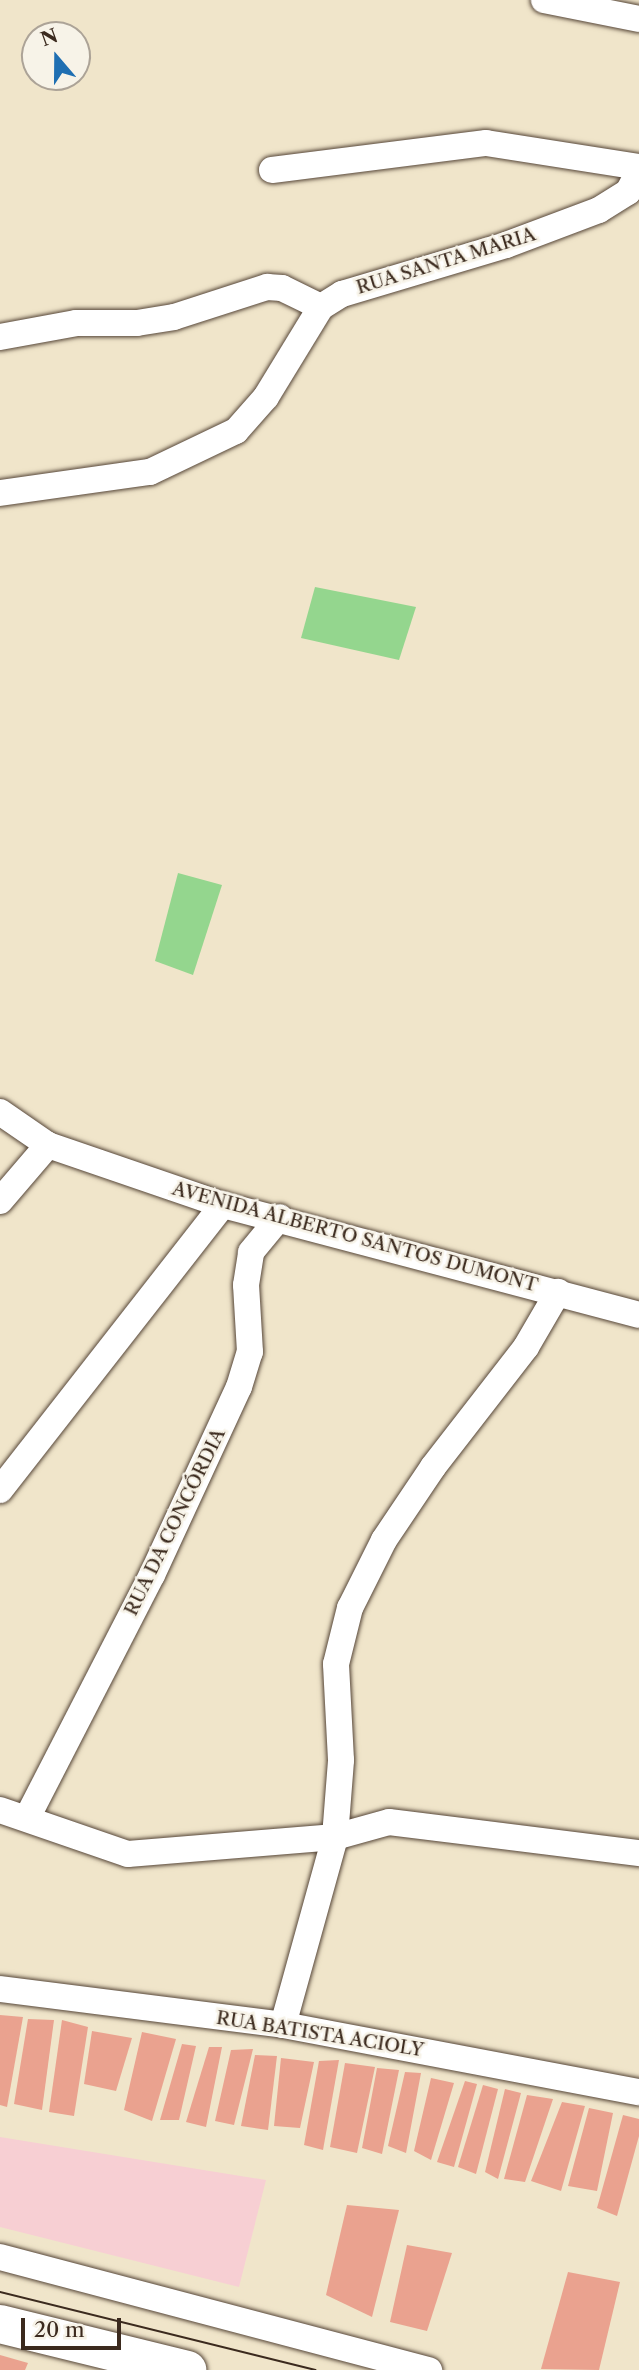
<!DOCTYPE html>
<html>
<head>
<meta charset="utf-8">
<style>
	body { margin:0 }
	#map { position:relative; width:639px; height:2370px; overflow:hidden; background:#f0e5ca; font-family:"Libre Caslon Text",serif }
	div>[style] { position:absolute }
	.built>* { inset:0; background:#f7cfd3 }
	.green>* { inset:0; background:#94d68e }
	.building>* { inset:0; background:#eaa28f }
	.roads { filter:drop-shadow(0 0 2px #564638) drop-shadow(0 0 2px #564638) }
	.minor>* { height:26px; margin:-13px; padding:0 13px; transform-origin:13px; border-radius:13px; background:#fff }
	.primary>* { height:38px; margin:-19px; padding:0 19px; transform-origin:19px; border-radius:19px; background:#fff }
	.tram>* { height:2px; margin:-1px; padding:0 1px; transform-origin:1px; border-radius:1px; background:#3b2a1e }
	span { translate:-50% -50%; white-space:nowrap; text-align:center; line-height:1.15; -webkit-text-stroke:5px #f7f3e8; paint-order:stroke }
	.street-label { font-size:19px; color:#3b2a1e }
	.north { position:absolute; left:21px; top:21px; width:70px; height:70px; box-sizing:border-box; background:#f7f3e8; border:2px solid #aca397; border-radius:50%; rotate:340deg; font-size:19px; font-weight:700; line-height:28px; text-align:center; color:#3b2a1e }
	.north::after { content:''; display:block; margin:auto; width:24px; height:32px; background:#1f6fb2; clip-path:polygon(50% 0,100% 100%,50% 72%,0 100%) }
	.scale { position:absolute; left:21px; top:2318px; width:100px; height:32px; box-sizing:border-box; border:4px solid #3b2a1e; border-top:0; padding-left:9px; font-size:21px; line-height:24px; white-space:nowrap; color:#3b2a1e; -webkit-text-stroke:5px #f7f3e8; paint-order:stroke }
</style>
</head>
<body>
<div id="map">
	<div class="built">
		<i style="clip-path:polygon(0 2137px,266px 2180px,239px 2287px,0 2227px)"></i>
	</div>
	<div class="green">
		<i style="clip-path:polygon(315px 587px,416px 607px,399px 660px,301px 638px)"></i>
		<i style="clip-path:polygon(178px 873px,222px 885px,193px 975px,155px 961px)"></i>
	</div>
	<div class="building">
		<i style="clip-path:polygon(0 2015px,23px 2017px,7px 2107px,0 2105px)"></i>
		<i style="clip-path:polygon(28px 2019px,54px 2020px,42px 2110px,14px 2104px)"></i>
		<i style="clip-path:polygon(62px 2020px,88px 2027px,74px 2116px,49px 2112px)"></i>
		<i style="clip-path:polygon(92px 2031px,132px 2038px,116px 2091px,84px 2084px)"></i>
		<i style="clip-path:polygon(142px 2032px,176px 2039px,152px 2121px,124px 2110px)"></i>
		<i style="clip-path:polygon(182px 2044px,196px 2046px,179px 2120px,160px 2120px)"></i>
		<i style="clip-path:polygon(209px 2047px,222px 2047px,206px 2127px,186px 2122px)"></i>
		<i style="clip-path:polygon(253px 2049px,234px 2125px,215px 2121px,231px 2050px)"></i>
		<i style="clip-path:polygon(255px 2055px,277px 2056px,268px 2130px,241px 2126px)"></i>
		<i style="clip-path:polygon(281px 2058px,314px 2062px,300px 2128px,274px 2126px)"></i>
		<i style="clip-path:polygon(339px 2060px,323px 2150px,304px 2145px,319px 2061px)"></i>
		<i style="clip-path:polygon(345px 2063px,375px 2067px,357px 2153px,330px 2147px)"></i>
		<i style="clip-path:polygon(377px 2068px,399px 2070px,382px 2154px,362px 2148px)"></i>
		<i style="clip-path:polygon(405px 2072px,421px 2073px,406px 2153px,388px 2146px)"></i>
		<i style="clip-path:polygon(431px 2078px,454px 2083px,431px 2160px,414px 2151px)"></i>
		<i style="clip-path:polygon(465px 2081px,477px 2084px,454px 2167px,437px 2162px)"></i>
		<i style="clip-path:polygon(483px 2085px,498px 2089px,476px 2174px,458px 2167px)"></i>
		<i style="clip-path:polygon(505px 2089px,521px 2093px,498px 2179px,485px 2172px)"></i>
		<i style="clip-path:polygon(527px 2095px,553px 2099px,525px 2182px,504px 2179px)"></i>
		<i style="clip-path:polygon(562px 2102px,585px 2106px,561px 2191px,531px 2181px)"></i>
		<i style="clip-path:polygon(589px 2108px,613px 2113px,597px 2191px,568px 2186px)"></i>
		<i style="clip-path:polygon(623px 2115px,639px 2119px,639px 2136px,617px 2216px,597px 2208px)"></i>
		<i style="clip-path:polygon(347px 2205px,399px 2210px,372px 2317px,326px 2295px)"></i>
		<i style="clip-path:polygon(407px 2245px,452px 2253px,427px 2331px,390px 2322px)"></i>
		<i style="clip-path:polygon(568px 2272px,620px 2282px,599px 2370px,541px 2369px)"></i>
		<i style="clip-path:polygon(0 2355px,28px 2363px,25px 2370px,0 2370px)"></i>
	</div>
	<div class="roads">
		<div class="minor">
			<i style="left:544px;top:0;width:97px;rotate:11.3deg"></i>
			<i style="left:272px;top:170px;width:216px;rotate:-7.2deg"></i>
			<i style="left:486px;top:143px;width:155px;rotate:8.9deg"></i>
			<i style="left:0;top:337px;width:77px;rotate:-10.4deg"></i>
			<i style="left:76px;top:323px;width:61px"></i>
			<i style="left:137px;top:323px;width:37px;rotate:-9deg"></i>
			<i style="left:174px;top:317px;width:98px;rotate:-17.9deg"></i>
			<i style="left:267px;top:287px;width:15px;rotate:4deg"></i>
			<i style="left:282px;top:288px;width:43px;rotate:26deg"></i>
			<i style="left:321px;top:307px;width:25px;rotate:-32deg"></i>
			<i style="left:342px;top:294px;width:171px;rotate:-16.6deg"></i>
			<i style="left:506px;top:245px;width:99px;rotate:-20.6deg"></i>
			<i style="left:599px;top:210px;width:34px;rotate:-32deg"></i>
			<i style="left:628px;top:192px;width:24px;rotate:-62deg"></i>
			<i style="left:0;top:493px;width:151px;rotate:-8deg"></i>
			<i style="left:150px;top:472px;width:95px;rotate:-25.5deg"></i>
			<i style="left:236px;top:431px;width:45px;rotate:-48.6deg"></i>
			<i style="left:266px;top:397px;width:105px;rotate:-58.6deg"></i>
			<i style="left:0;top:1112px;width:58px;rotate:34.5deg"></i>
			<i style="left:48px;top:1145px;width:185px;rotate:18.9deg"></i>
			<i style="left:223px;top:1205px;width:430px;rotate:14.8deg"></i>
			<i style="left:0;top:1201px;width:74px;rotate:-49.4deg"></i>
			<i style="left:0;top:1490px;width:362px;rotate:-52deg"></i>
			<i style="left:0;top:1810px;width:135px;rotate:19deg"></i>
			<i style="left:128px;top:1854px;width:208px;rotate:-4.7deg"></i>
			<i style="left:335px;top:1837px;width:56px;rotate:-15.5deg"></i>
			<i style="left:389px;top:1822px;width:252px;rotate:7.1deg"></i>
			<i style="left:27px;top:1818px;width:273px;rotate:-62.8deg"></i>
			<i style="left:152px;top:1575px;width:207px;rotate:-65.2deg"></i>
			<i style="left:239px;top:1387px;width:37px;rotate:-73deg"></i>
			<i style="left:250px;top:1352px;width:67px;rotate:-93.4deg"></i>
			<i style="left:246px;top:1285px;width:33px;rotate:-81deg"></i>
			<i style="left:251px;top:1252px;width:45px;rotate:-50.4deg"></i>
			<i style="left:0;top:1989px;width:285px;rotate:7.2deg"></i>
			<i style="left:283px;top:2025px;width:362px;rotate:10.7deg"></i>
			<i style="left:283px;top:2025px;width:195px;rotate:-74.5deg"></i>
			<i style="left:335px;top:1837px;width:77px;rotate:-85.5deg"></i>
			<i style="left:341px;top:1760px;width:96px;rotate:-93deg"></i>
			<i style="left:336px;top:1664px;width:58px;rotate:-76deg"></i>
			<i style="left:350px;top:1608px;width:76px;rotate:-63.4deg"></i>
			<i style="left:384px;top:1540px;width:88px;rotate:-56.1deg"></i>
			<i style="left:433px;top:1467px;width:152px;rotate:-52.2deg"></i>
			<i style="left:526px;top:1347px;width:64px;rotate:-59.8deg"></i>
			<i style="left:0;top:2257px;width:444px;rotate:14.8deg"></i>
		</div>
		<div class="primary">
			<i style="left:0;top:2324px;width:193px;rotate:13.8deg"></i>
		</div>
	</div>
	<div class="tram">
		<i style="left:0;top:2292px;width:325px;rotate:13.9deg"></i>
	</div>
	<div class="street-label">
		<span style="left:446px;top:261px;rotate:-17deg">RUA SANTA MARIA</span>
		<span style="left:355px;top:1237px;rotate:15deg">AVENIDA ALBERTO SANTOS DUMONT</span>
		<span style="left:175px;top:1522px;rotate:-64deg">RUA DA CONCÓRDIA</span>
		<span style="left:320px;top:2034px;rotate:9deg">RUA BATISTA ACIOLY</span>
	</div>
	<div class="north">N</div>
	<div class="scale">20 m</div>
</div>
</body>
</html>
